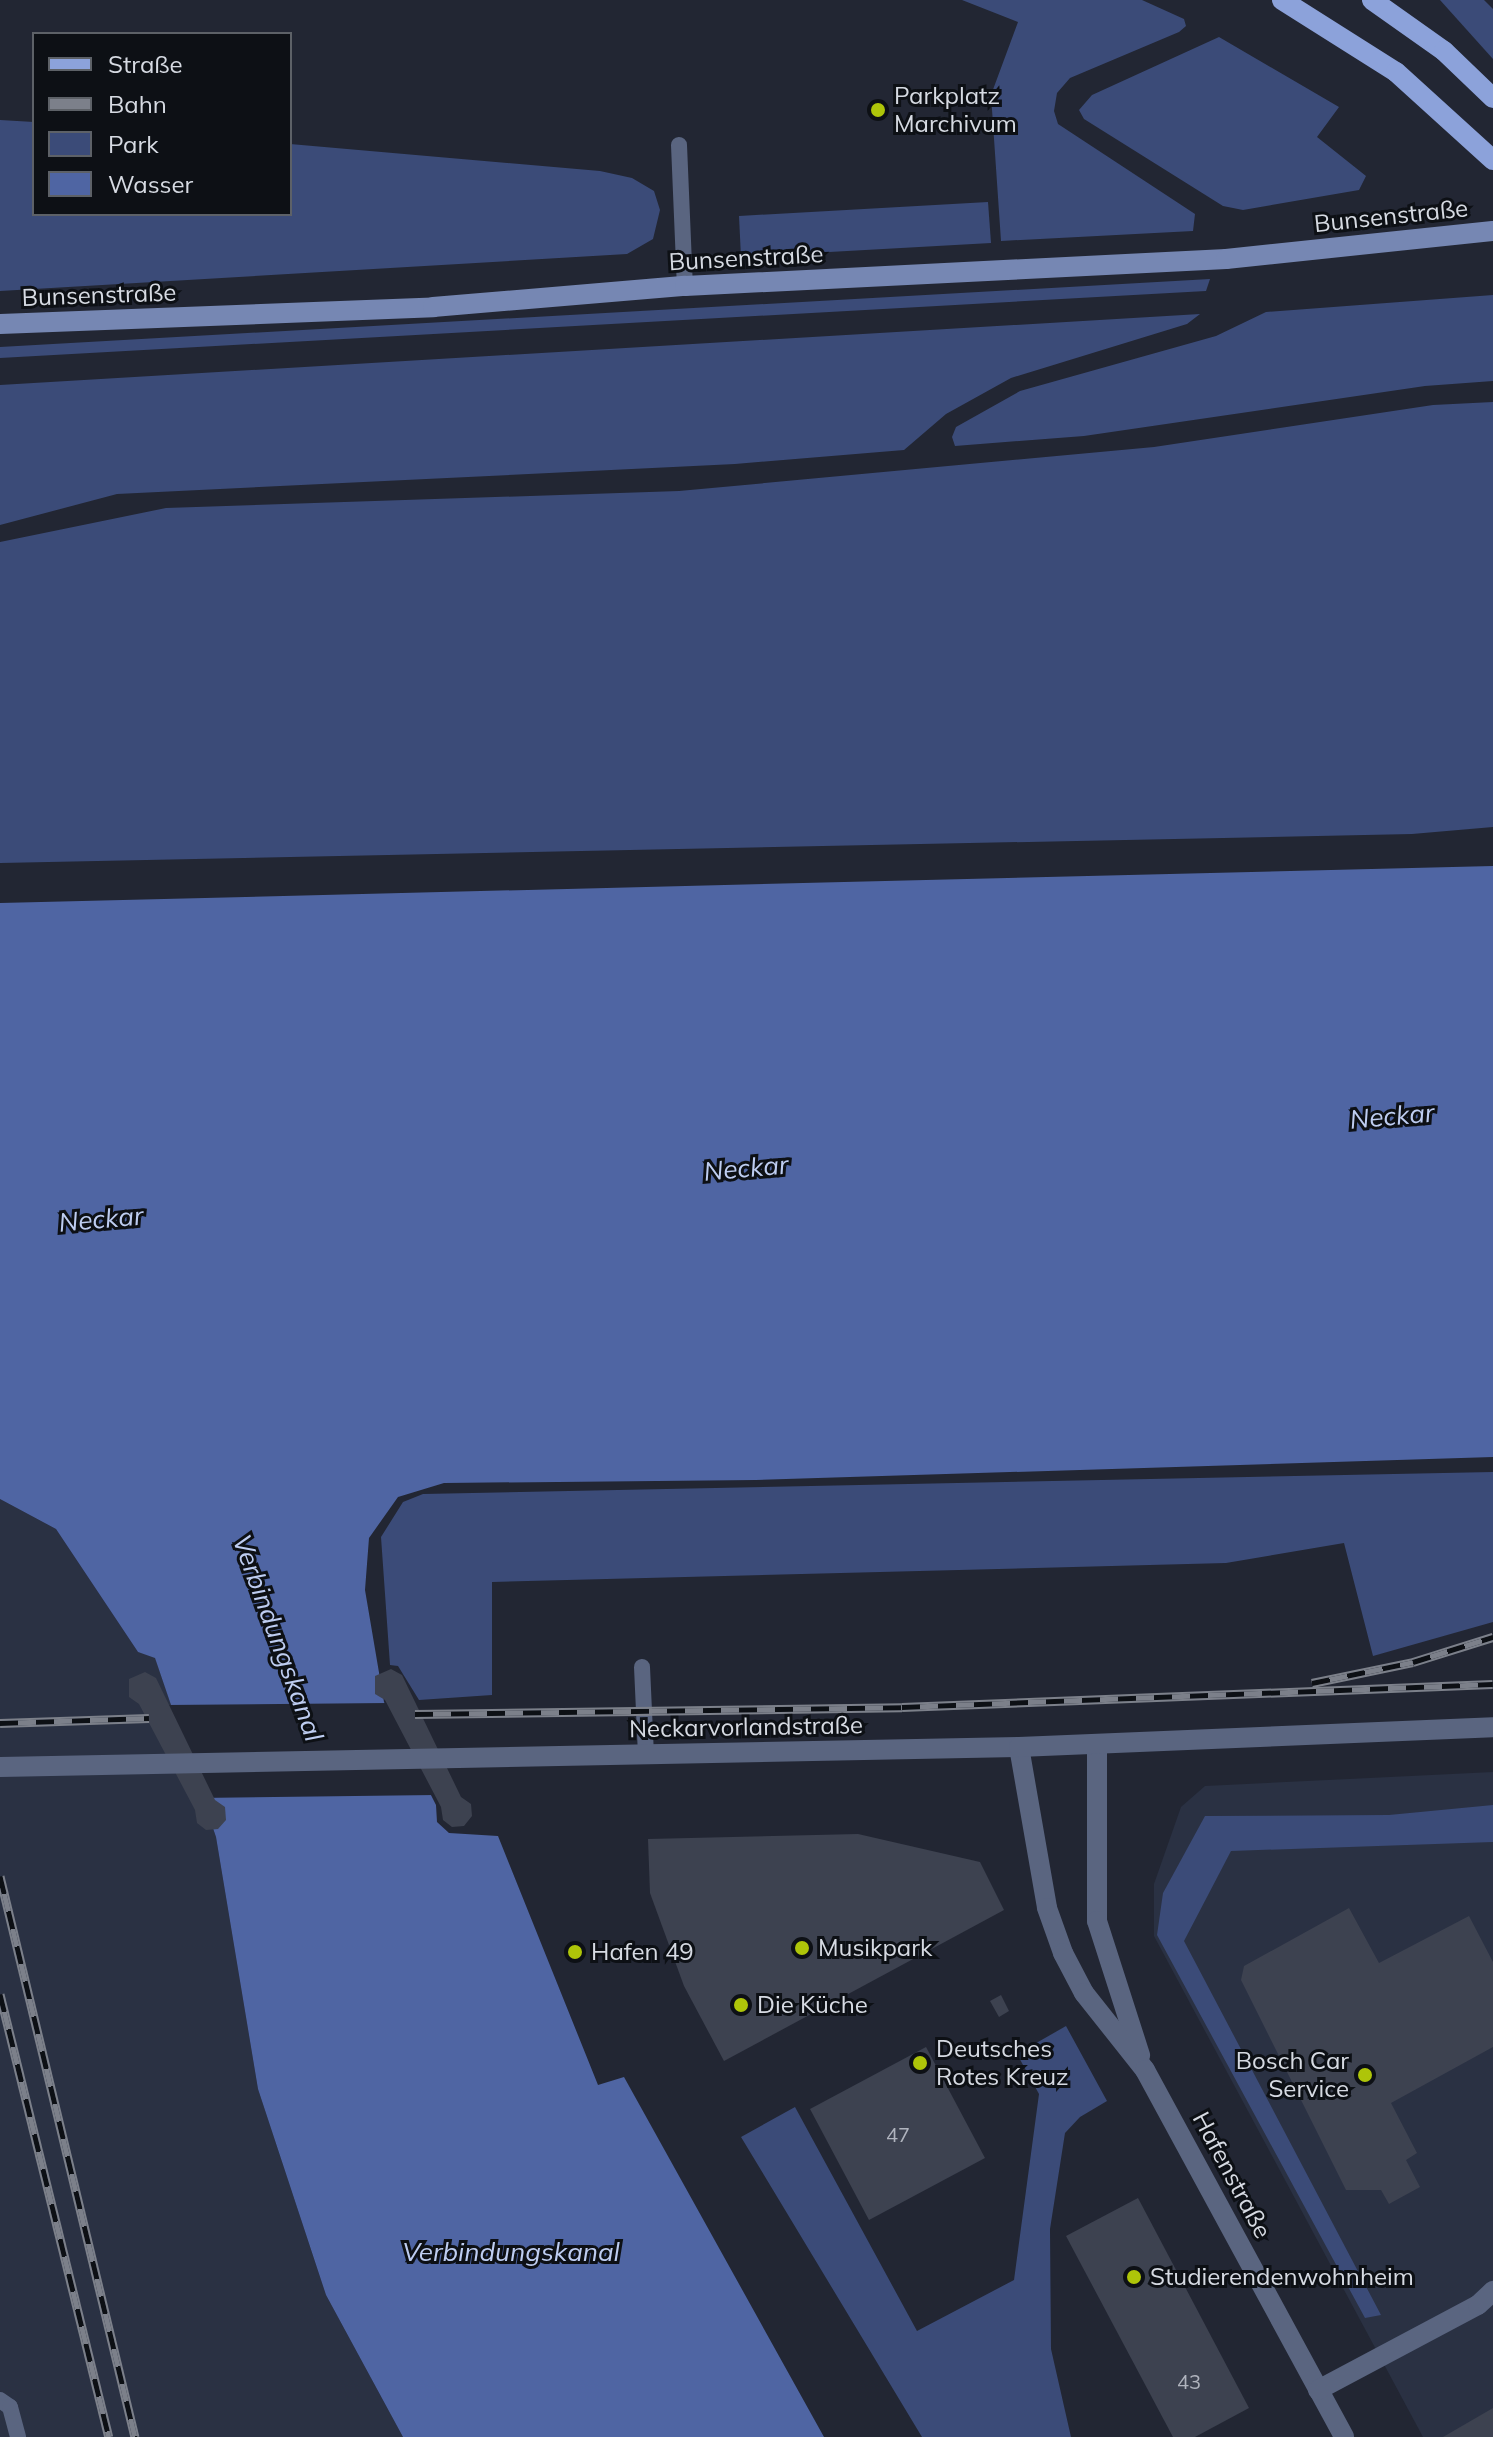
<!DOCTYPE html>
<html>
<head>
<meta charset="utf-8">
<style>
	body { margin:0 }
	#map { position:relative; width:1493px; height:2437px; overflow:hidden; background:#222633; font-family:Mulish,sans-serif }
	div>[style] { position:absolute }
	.built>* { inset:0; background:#2a3143 }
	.green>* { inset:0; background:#3b4b78 }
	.water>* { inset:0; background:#4f65a3 }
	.pier>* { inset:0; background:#222633 }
	.building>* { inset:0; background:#3d4250 }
	.lane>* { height:16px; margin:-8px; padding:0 8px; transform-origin:8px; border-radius:8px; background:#5a6580 }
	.street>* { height:20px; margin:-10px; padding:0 10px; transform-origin:10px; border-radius:10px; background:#5a6580 }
	.secondary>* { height:20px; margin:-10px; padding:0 10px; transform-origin:10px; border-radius:10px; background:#7687b3 }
	.primary>* { height:20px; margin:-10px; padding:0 10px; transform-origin:10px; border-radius:10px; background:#8ca2da }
	.rail>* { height:9px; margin-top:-4.5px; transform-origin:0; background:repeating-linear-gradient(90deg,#0d1015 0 18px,#7c808a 0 36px); box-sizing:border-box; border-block:2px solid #7c808a }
	.dots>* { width:22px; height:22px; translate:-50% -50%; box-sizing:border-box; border:4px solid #0d1015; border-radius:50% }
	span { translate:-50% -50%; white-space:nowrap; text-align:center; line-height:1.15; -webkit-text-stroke:6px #0d1015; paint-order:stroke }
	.number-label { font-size:20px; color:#b0b4be }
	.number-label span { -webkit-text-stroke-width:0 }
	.poi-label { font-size:24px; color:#d6dae2 }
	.left { translate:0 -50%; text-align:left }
	.right { translate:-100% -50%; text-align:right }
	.street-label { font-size:24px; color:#d6dae2 }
	.water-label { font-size:26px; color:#becdf1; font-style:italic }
	.legend { position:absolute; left:32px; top:32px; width:260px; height:184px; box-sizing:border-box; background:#0d1015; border:2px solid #5d6167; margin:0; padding:10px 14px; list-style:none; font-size:24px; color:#d6dae2 }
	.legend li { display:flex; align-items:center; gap:16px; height:40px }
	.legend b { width:40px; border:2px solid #5d6167 }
</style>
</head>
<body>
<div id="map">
	<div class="built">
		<i style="clip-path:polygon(0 1499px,56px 1529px,138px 1652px,155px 1657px,216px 1837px,258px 2089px,326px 2295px,403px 2437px,0 2437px)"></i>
		<i style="clip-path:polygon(1493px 1772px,1493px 2437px,1423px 2437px,1154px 1936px,1154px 1884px,1181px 1807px,1205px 1786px)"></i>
	</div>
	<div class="green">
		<i style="clip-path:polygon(962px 0,1142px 0,1184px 19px,1186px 26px,1179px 32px,1070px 78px,1057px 93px,1054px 111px,1058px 124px,1195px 214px,1193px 231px,1001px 241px,991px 95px,1018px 22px)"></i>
		<i style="clip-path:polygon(1440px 0,1484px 0,1493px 9px,1493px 59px)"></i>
		<i style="clip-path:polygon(1219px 37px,1339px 107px,1317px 137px,1366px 176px,1359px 190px,1243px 210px,1223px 206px,1084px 119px,1079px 110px,1092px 95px)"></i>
		<i style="clip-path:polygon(0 120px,34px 122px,34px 214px,290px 214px,290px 144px,600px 171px,632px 178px,654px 191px,660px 210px,653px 239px,627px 254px,0 291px)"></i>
		<i style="clip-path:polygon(988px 202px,991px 243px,741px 257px,739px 216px)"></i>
		<i style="clip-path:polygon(1210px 279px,1206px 291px,0 358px,0 347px)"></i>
		<i style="clip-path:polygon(1493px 295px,1493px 381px,1425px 386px,1084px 436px,955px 446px,952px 437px,956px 427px,1020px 391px,1216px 336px,1266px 312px)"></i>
		<i style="clip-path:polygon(1200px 314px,1187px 324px,1011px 378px,946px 414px,904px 450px,735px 464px,117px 494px,0 525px,0 385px)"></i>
		<i style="clip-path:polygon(1493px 402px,1493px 827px,1412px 834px,0 863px,0 542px,166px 508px,679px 491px,1154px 447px,1433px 405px)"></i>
		<i style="clip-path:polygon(1493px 1472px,1493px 1622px,1373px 1656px,1344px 1543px,1226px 1563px,492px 1582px,492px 1695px,419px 1700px,398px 1666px,390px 1665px,381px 1537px,403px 1502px,423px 1494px)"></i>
		<i style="clip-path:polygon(1493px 1805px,1493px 1842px,1231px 1851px,1184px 1941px,1381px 2315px,1365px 2318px,1157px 1935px,1163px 1893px,1205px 1816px,1389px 1815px)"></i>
		<i style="clip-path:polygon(1066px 2026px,1107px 2101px,1080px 2117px,1065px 2133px,1050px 2229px,1051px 2349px,1071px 2437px,922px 2437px,741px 2137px,795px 2107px,917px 2331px,1014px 2280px,1039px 2094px,1017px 2054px)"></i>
	</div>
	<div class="water">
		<i style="clip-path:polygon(1493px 866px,1493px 1457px,756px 1480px,444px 1483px,398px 1497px,369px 1538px,365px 1590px,384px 1702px,436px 1805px,437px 1822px,449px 1833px,498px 1836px,598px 2085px,624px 2077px,824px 2437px,403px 2437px,326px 2295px,258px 2089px,216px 1837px,155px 1658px,138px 1652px,56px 1529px,0 1499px,0 903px)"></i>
	</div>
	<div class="pier">
		<i style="clip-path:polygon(388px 1703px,435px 1795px,198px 1798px,167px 1705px)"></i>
	</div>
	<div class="building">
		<i style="clip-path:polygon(391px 1669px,402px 1675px,461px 1797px,471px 1804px,472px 1816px,464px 1826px,452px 1827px,443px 1820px,441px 1807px,385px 1700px,375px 1694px,375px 1676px)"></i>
		<i style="clip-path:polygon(145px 1672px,156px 1678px,215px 1800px,225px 1807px,226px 1820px,218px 1829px,206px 1830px,197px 1823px,195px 1810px,139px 1704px,129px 1697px,129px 1679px)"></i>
		<i style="clip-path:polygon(858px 1834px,980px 1862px,1004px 1910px,724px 2061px,684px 1986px,650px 1893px,648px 1839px)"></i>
		<i style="clip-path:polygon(1349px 1908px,1379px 1963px,1469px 1916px,1493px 1962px,1493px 2047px,1391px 2103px,1417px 2153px,1406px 2160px,1420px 2187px,1389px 2204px,1381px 2190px,1346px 2190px,1241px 1980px,1244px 1966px)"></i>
		<i style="clip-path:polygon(1001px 1995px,1009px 2011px,999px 2017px,990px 2001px)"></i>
		<i style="clip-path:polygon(926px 2047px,985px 2158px,869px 2220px,810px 2109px)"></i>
		<i style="clip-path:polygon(1138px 2198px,1249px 2408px,1195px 2437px,1173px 2437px,1066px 2236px)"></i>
		<i style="clip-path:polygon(1493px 2408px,1493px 2437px,1443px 2437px)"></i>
	</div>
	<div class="lane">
		<i style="left:679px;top:145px;width:141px;rotate:87.6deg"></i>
		<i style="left:642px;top:1667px;width:87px;rotate:87.4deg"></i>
		<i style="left:0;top:2400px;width:12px;rotate:35deg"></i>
		<i style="left:10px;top:2407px;width:31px;rotate:75deg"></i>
	</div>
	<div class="street">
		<i style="left:1097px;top:1744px;width:177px;rotate:90deg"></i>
		<i style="left:1097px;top:1921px;width:141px;rotate:72.2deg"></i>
		<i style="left:1019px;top:1747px;width:163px;rotate:80.1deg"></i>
		<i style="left:1047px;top:1908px;width:48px;rotate:70.4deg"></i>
		<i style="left:1063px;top:1953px;width:45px;rotate:62.3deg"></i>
		<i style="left:1084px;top:1993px;width:98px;rotate:51.6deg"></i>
		<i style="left:1145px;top:2070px;width:417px;rotate:61.5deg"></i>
		<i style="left:0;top:1767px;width:1019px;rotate:-1.12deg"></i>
		<i style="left:1019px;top:1747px;width:474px;rotate:-2.4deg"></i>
		<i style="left:1318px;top:2390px;width:181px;rotate:-28deg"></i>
		<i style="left:1478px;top:2305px;width:21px;rotate:-43deg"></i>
	</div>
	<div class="secondary">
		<i style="left:0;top:324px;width:433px;rotate:-2.2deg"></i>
		<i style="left:433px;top:307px;width:253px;rotate:-4.8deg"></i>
		<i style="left:685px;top:286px;width:542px;rotate:-2.86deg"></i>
		<i style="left:1226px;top:259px;width:268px;rotate:-6deg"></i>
	</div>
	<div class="primary">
		<i style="left:1282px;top:0;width:135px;rotate:32.3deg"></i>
		<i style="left:1396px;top:72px;width:131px;rotate:42.2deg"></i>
		<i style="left:1372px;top:0;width:88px;rotate:35.3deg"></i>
		<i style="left:1444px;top:51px;width:68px;rotate:43.8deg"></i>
	</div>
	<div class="rail">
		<i style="left:1312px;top:1683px;width:103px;rotate:-11.7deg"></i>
		<i style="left:1413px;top:1662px;width:84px;rotate:-17.4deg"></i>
		<i style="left:415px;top:1714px;width:487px;rotate:-0.8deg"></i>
		<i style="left:902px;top:1707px;width:591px;rotate:-2.23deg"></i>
		<i style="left:0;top:1723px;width:149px;rotate:-1.9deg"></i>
		<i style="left:0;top:1876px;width:577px;rotate:76.47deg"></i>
		<i style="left:0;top:1994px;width:456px;rotate:76.2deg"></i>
	</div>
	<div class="dots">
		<i style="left:878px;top:110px;background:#aec509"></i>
		<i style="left:802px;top:1948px;background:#aec509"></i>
		<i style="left:575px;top:1952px;background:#aec509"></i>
		<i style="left:741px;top:2005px;background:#aec509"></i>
		<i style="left:920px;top:2063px;background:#aec509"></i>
		<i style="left:1365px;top:2075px;background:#aec509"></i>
		<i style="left:1134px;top:2277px;background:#aec509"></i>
	</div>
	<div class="number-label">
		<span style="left:898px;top:2134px">47</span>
		<span style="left:1189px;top:2381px">43</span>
	</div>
	<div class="poi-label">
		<span class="left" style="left:894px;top:110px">Parkplatz<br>Marchivum</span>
		<span class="left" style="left:818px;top:1948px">Musikpark</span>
		<span class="left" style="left:591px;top:1952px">Hafen 49</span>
		<span class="left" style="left:757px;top:2005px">Die Küche</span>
		<span class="left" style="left:936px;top:2063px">Deutsches<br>Rotes Kreuz</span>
		<span class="right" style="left:1349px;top:2075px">Bosch Car<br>Service</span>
		<span class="left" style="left:1150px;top:2277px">Studierendenwohnheim</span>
	</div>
	<div class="street-label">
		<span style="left:1391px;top:216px;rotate:-6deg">Bunsenstraße</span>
		<span style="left:746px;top:258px;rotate:-3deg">Bunsenstraße</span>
		<span style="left:99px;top:295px;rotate:-2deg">Bunsenstraße</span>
		<span style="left:746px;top:1727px;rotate:-1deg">Neckarvorlandstraße</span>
		<span style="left:1232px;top:2175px;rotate:62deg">Hafenstraße</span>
	</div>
	<div class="water-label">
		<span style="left:1392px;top:1116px;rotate:-5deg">Neckar</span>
		<span style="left:746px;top:1168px;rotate:-5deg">Neckar</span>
		<span style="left:101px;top:1219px;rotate:-5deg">Neckar</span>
		<span style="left:278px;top:1638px;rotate:70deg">Verbindungskanal</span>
		<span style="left:511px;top:2252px">Verbindungskanal</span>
	</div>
	<ul class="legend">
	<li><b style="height:10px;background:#8ca2da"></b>Straße</li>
	<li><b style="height:10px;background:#7c808a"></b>Bahn</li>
	<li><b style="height:22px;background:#3b4b78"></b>Park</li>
	<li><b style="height:22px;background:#4f65a3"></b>Wasser</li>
	</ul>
</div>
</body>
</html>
